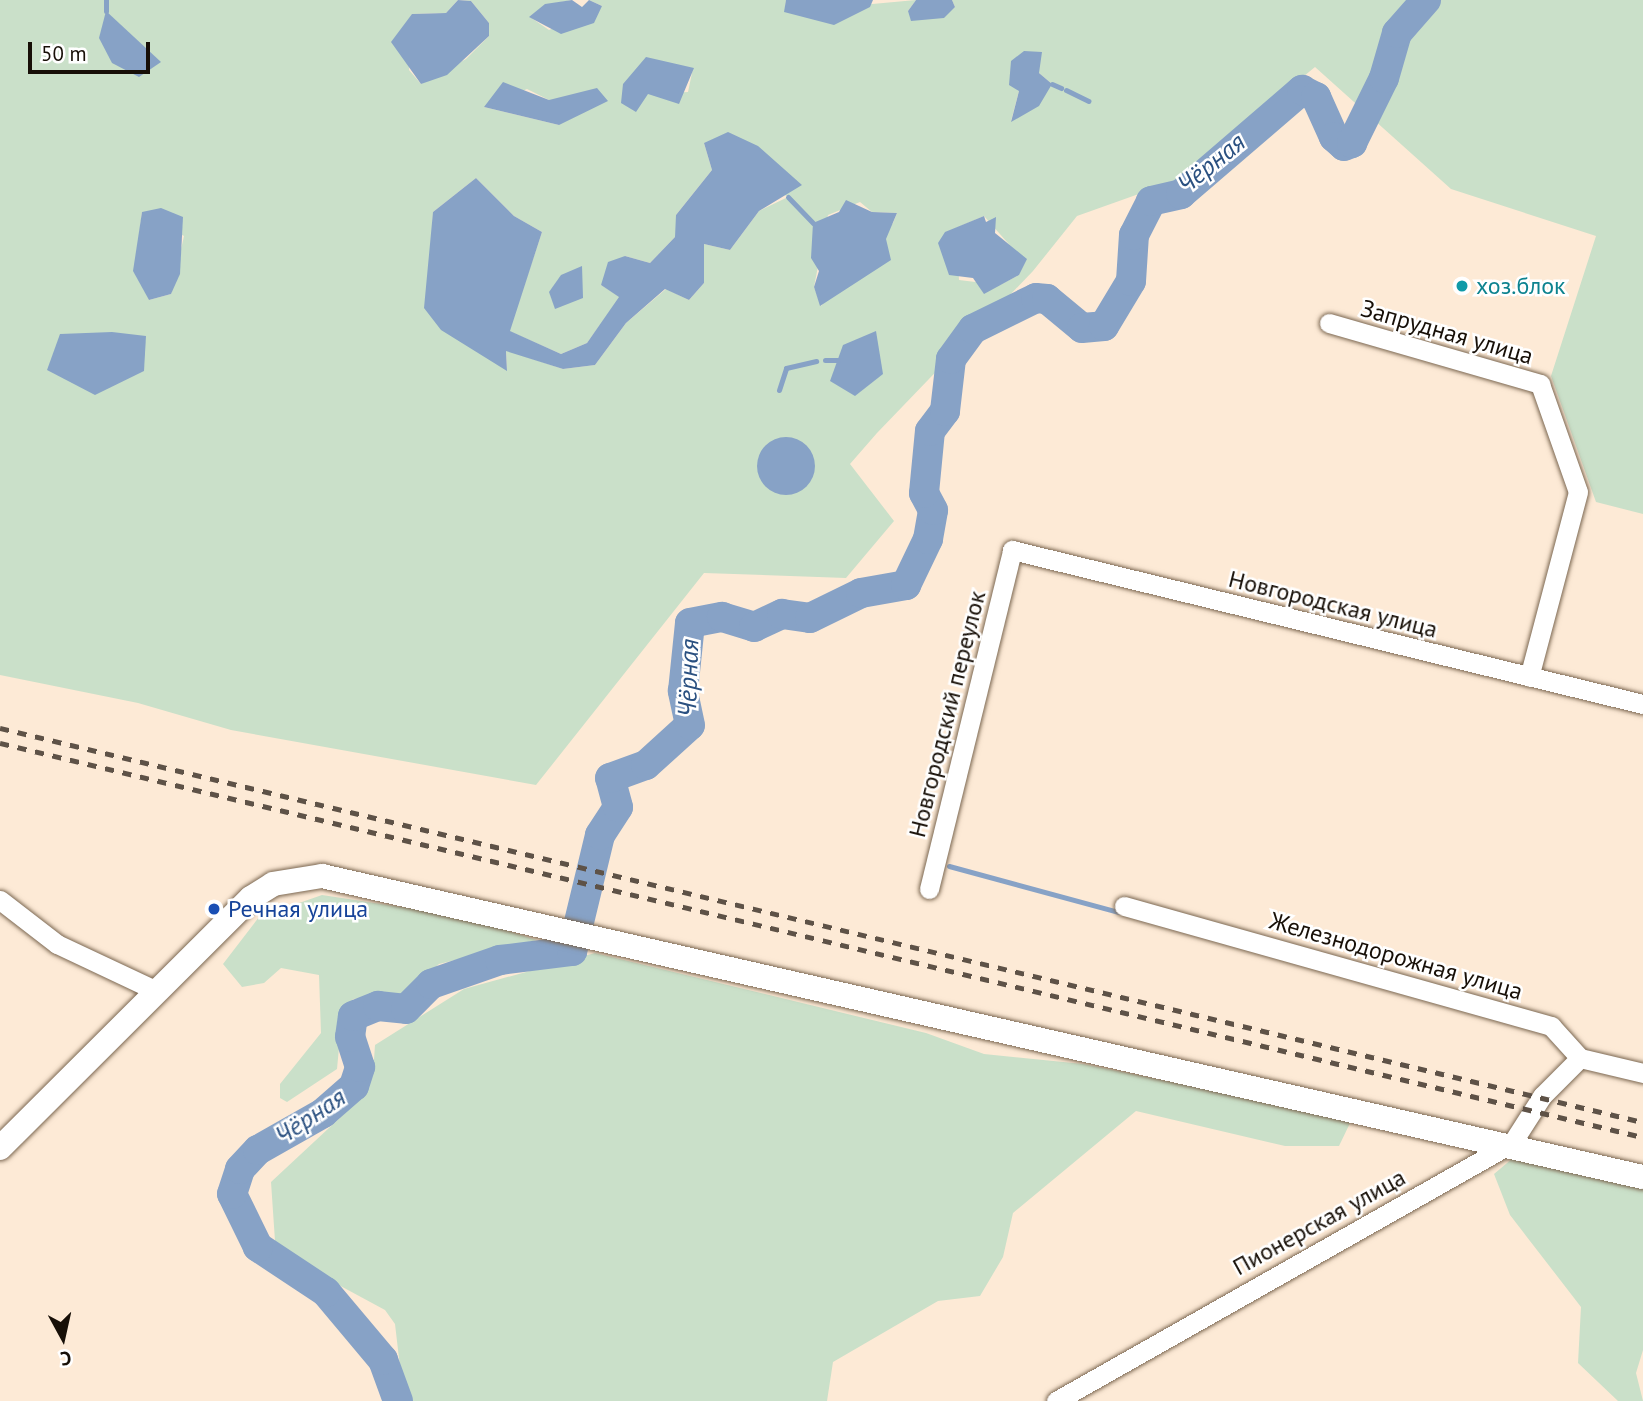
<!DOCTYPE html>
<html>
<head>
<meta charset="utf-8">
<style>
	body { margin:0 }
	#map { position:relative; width:1643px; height:1401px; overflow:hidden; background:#fdead6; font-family:"PT Sans",sans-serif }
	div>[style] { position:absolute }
	.green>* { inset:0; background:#cae0c9 }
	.water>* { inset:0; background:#87a2c6 }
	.round { border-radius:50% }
	.stream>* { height:5px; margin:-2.5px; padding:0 2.5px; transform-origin:2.5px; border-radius:2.5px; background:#87a2c6 }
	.river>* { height:30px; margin:-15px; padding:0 15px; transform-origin:15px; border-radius:15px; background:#87a2c6 }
	.roads { filter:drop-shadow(0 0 2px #7b6751) drop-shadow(0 0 2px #7b6751) }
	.minor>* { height:19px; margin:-9.5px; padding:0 9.5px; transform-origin:9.5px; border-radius:9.5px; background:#fff }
	.tertiary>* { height:24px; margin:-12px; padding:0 12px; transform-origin:12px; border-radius:12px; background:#fff }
	.rail>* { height:5px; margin-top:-2.5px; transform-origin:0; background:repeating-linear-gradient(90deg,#5e5247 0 9px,transparent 0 18px) }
	.dots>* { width:19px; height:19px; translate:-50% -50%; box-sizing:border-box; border:4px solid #fff; border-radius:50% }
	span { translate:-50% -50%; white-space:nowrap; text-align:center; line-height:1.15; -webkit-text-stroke:5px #fff; paint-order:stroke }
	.culture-label { font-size:24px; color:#0d838f }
	.left { translate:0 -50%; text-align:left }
	.street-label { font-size:24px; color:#170f07 }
	.transit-label { font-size:24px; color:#164399 }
	.water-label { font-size:26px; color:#2a5080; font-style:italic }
	.north { position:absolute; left:28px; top:1303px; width:70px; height:70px; -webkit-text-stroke:5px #fff; paint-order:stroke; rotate:172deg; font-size:19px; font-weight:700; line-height:28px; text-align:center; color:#170f07 }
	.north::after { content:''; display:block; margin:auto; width:24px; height:32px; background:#170f07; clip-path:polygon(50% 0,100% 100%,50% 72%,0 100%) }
	.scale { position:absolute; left:28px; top:42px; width:122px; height:32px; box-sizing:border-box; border:4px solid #170f07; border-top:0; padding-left:9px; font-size:21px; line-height:24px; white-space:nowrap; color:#170f07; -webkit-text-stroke:5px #fff; paint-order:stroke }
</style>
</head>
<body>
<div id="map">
	<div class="green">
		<i style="clip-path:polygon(evenodd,0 0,458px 0,446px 13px,412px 14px,409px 70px,421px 84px,466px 59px,489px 36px,489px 23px,471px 1px,458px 0,572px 0,545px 5px,530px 17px,549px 30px,602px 6px,589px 0,786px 0,785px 12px,916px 0,908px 11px,929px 16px,955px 7px,952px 0,1643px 0,1643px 514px,1596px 502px,1551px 376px,1596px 236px,1451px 189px,1315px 67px,1178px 180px,1077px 216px,1033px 271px,877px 433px,850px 464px,894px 521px,846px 578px,704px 573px,536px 785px,231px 730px,138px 703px,0 675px,0 0,693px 68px,688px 92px,648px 94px,693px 68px,0 0,1039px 73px,1052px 84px,1011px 121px,1019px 91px,1039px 73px,0 0,527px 89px,549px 100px,559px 125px,484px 107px,527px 89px,0 0,704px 143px,788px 197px,759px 211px,730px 250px,704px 244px,704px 283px,689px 300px,666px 289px,626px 323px,595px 365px,563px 369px,506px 350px,507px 370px,432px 242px,433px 212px,476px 178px,514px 216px,542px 232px,509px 331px,561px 354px,587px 343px,620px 297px,601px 285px,625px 256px,650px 263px,676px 236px,676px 215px,712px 170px,704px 143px,0 0,860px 202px,872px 212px,897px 213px,893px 223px,821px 306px,814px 287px,828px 215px,860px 202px,0 0,142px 212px,184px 236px,171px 294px,149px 300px,137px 251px,142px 212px,0 0,984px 216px,1021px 258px,1019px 275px,1000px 285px,959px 280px,956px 228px,984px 216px)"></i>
		<i style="clip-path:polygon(322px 895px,460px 916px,537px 940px,439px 964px,406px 994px,353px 999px,341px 1026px,337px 1069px,287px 1102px,280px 1098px,280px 1084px,321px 1033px,319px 975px,281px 968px,264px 983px,242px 987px,223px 964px,259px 917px)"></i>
		<i style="clip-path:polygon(595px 953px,926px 1033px,984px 1054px,1083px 1064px,1352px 1119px,1339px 1146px,1285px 1146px,1136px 1111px,1013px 1213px,1003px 1257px,980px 1296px,938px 1301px,833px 1362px,827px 1401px,404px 1401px,395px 1324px,385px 1310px,322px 1276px,275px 1241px,271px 1182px,359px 1100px,373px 1074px,375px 1045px,464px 989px)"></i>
		<i style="clip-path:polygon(1513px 1158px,1643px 1182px,1643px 1350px,1636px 1373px,1643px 1401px,1618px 1401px,1578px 1363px,1581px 1307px,1510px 1215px,1494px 1174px)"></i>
	</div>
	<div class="water">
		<i style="clip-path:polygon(458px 0,471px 1px,489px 23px,489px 36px,447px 75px,421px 84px,391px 42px,412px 14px,446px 13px)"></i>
		<i style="clip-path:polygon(572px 0,582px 7px,589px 0,602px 6px,594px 23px,561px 34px,529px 17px,545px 4px)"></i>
		<i style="clip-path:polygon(786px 0,873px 0,870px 7px,834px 25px,784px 12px)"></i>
		<i style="clip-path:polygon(916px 0,952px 0,955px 7px,944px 18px,911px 21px,908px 11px)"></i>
		<i style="clip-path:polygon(106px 11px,161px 62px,139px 77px,112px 63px,99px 38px)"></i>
		<i style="clip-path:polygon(1024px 51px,1042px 52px,1039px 73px,1052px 84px,1039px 106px,1011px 122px,1019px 91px,1009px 85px,1011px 61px)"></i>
		<i style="clip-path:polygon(646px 57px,694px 68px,679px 104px,648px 94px,636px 112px,621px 103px,623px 84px)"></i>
		<i style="clip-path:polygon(503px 82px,549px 100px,597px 88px,608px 101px,559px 125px,484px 107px)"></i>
		<i style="clip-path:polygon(728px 132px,758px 146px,802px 185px,759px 211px,730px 250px,704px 244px,704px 283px,689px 300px,665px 289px,626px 323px,595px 365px,563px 369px,506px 351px,507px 371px,441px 330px,424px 308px,433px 212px,476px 178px,514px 216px,542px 232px,510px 331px,561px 354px,587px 343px,619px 297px,601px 285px,608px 262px,625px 256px,650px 263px,675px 237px,676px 215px,712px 170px,704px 143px)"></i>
		<i style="clip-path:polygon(846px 200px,872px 212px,897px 213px,886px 239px,891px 260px,820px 306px,814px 287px,819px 271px,811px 258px,813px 223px,839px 212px)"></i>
		<i style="clip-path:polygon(161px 208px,183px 217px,180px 274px,171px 294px,149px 300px,133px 271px,142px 212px)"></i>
		<i style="clip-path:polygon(984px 216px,986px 222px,996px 217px,995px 233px,1027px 259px,1019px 275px,984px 294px,973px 278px,949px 275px,938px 243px,945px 232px)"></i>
		<i style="clip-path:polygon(582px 266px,583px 298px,555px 309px,549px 292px,561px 275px)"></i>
		<i style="clip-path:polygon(876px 331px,883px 374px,855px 396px,830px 381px,843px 345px)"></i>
		<i style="clip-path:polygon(112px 332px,146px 336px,144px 371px,95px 395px,47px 370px,60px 334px)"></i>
		<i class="round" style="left:757px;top:437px;width:58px;height:58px"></i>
	</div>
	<div class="stream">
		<i style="left:106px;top:11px;width:11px;rotate:-90deg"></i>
		<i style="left:1052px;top:84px;width:10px;rotate:24deg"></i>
		<i style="left:1066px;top:90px;width:25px;rotate:26deg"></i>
		<i style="left:788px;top:197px;width:36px;rotate:46deg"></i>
		<i style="left:825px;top:360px;width:13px"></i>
		<i style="left:779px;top:390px;width:23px;rotate:-72deg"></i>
		<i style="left:786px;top:368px;width:31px;rotate:-13deg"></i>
		<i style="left:949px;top:866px;width:175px;rotate:15.2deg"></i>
	</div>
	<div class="river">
		<i style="left:398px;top:1401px;width:44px;rotate:-110.1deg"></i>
		<i style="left:383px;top:1360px;width:89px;rotate:-130deg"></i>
		<i style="left:326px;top:1292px;width:82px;rotate:-146.5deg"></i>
		<i style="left:258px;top:1247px;width:59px;rotate:-116.1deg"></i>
		<i style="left:232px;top:1194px;width:26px;rotate:-72deg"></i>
		<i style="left:240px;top:1169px;width:26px;rotate:-47deg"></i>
		<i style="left:258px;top:1150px;width:75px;rotate:-29.6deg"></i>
		<i style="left:323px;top:1113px;width:41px;rotate:-41.1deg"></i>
		<i style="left:354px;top:1086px;width:20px;rotate:-72deg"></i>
		<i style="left:360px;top:1067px;width:32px;rotate:-108deg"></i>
		<i style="left:350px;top:1037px;width:21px;rotate:-82deg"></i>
		<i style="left:353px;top:1016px;width:27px;rotate:-22deg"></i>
		<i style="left:378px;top:1006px;width:28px;rotate:6deg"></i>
		<i style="left:406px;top:1009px;width:35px;rotate:-45deg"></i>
		<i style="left:431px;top:984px;width:73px;rotate:-19.2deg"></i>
		<i style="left:500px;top:960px;width:73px;rotate:-7.1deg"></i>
		<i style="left:572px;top:951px;width:119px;rotate:-76.4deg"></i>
		<i style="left:600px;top:835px;width:33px;rotate:-57deg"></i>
		<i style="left:618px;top:807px;width:30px;rotate:-105deg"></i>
		<i style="left:610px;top:778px;width:38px;rotate:-20deg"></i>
		<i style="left:646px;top:765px;width:59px;rotate:-42.3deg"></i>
		<i style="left:690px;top:725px;width:35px;rotate:-102deg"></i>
		<i style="left:683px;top:691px;width:68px;rotate:-84.1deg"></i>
		<i style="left:690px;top:623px;width:33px;rotate:-11deg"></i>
		<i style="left:722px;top:617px;width:34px;rotate:17deg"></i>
		<i style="left:754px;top:627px;width:31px;rotate:-25deg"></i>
		<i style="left:782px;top:614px;width:28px;rotate:8deg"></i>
		<i style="left:810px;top:618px;width:57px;rotate:-26.1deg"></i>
		<i style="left:861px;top:593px;width:46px;rotate:-10.1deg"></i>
		<i style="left:906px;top:585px;width:51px;rotate:-64.4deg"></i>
		<i style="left:928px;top:539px;width:29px;rotate:-80deg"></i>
		<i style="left:933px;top:510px;width:19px;rotate:-118deg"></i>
		<i style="left:924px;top:493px;width:62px;rotate:-84.5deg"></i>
		<i style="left:930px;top:431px;width:25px;rotate:-53deg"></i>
		<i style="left:945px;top:411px;width:52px;rotate:-83.4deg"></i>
		<i style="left:951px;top:359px;width:37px;rotate:-54deg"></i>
		<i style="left:973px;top:329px;width:70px;rotate:-26.2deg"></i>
		<i style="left:1036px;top:298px;width:11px;rotate:5deg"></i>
		<i style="left:1047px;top:299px;width:45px;rotate:39.6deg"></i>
		<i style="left:1082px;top:328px;width:22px;rotate:-5deg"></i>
		<i style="left:1104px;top:326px;width:52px;rotate:-59deg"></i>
		<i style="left:1131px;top:281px;width:46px;rotate:-86.3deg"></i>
		<i style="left:1134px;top:235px;width:38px;rotate:-63deg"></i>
		<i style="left:1151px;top:201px;width:31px;rotate:-13deg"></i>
		<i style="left:1181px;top:194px;width:160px;rotate:-40.7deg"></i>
		<i style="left:1302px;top:90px;width:16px;rotate:27deg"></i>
		<i style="left:1316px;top:97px;width:44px;rotate:65.8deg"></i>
		<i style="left:1334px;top:137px;width:13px;rotate:42deg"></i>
		<i style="left:1344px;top:146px;width:9px;rotate:-21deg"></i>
		<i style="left:1352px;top:143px;width:72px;rotate:-63.8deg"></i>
		<i style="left:1384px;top:78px;width:47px;rotate:-73.9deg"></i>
		<i style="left:1397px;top:33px;width:44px;rotate:-48.7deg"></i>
	</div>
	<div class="roads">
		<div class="minor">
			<i style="left:1329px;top:323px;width:220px;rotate:16.1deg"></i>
			<i style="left:1540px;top:384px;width:114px;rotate:70.6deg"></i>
			<i style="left:1578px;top:492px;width:191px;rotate:104.8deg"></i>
			<i style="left:929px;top:889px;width:349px;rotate:-76.2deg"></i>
			<i style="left:1012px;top:550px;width:650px;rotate:13.72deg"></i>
			<i style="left:0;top:900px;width:72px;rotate:37.7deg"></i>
			<i style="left:57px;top:944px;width:110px;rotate:25.2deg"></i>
			<i style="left:1124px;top:906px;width:444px;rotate:15.7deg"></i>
			<i style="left:1551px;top:1026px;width:43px;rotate:47.8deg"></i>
			<i style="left:1580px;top:1058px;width:65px;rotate:13.4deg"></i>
			<i style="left:1056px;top:1401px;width:524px;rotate:-29.5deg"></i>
			<i style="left:1512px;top:1143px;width:56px;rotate:-57.4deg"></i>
			<i style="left:1542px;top:1096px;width:54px;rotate:-45deg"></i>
		</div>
		<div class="tertiary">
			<i style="left:0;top:1148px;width:354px;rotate:-44.9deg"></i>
			<i style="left:251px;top:898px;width:26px;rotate:-32deg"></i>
			<i style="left:273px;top:884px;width:50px;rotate:-9.3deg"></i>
			<i style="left:322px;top:876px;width:1355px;rotate:12.84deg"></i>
		</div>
	</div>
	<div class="rail">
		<i style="left:0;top:728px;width:1690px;rotate:13.49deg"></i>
		<i style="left:0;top:743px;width:1690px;rotate:13.49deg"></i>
	</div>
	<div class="dots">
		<i style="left:1462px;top:286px;background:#0f9aa8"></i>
		<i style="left:214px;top:909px;background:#1a4fb4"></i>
	</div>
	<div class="culture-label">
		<span class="left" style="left:1476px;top:286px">хоз.блок</span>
	</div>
	<div class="street-label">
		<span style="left:1447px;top:332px;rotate:16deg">Запрудная улица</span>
		<span style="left:1333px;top:604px;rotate:14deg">Новгородская улица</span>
		<span style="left:947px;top:714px;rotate:-76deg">Новгородский переулок</span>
		<span style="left:1396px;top:956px;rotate:16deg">Железнодорожная улица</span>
		<span style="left:1319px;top:1222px;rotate:-29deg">Пионерская улица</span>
	</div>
	<div class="transit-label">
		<span class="left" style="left:228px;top:909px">Речная улица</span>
	</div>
	<div class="water-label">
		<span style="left:1211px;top:163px;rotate:-39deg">Чёрная</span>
		<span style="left:688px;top:678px;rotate:-88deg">Чёрная</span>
		<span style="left:310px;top:1116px;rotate:-34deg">Чёрная</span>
	</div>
	<div class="north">С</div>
	<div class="scale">50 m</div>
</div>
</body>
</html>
